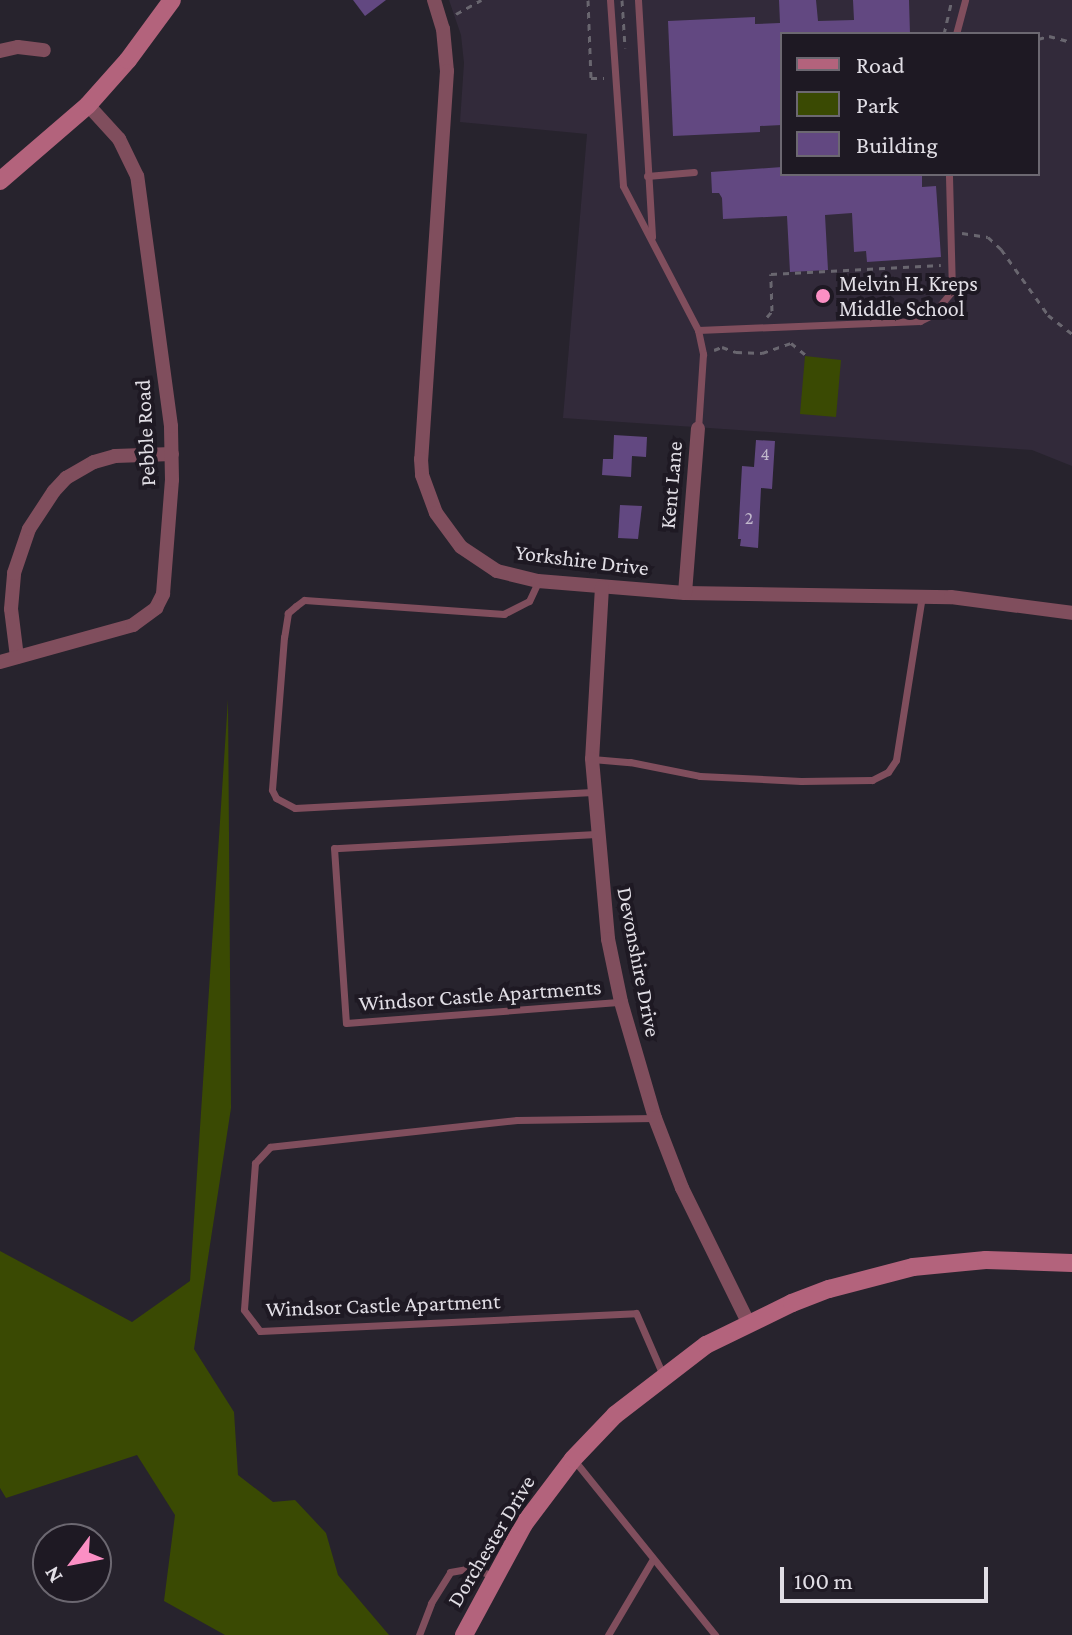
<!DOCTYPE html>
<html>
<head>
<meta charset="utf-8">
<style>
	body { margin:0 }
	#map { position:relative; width:1072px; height:1635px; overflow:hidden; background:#27232d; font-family:"Crimson Pro",serif }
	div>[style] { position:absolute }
	.built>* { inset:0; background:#322a3a }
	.green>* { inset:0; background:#3a4a03 }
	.building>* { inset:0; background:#624881 }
	.path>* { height:3px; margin-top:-1.5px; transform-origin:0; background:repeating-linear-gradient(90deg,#69666f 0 6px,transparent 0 12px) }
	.lane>* { height:7px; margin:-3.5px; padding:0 3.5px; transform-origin:3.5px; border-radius:3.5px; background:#804e5d }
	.street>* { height:14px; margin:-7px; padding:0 7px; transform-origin:7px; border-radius:7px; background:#804e5d }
	.secondary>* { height:18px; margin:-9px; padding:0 9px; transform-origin:9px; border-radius:9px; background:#b3637c }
	.dots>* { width:22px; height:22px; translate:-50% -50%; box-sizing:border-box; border:4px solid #1e1923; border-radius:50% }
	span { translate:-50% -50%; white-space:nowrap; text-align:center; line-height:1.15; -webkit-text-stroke:8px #1e1923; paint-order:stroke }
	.number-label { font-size:18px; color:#c1b8cc }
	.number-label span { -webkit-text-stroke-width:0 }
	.poi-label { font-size:22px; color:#e1dee5 }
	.left { translate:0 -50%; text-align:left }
	.street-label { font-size:22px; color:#e1dee5 }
	.legend { position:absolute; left:780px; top:32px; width:260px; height:144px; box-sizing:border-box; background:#1e1923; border:2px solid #6c6871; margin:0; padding:10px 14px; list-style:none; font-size:24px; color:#e1dee5 }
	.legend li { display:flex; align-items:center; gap:16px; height:40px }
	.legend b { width:40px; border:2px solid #6c6871 }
	.north { position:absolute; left:32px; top:1523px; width:80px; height:80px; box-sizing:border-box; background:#1e1923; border:2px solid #6c6871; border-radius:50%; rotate:238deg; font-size:22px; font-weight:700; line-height:32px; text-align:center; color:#e1dee5 }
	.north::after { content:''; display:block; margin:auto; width:28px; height:36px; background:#fb8fc4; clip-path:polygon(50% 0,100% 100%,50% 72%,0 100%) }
	.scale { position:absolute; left:780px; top:1567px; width:208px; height:36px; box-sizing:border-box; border:4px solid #e1dee5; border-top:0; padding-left:10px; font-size:24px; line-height:28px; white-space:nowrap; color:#e1dee5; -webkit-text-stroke:6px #1e1923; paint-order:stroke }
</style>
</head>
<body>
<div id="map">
	<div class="built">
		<i style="clip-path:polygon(evenodd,449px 0,1072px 0,1072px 466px,1032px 450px,563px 418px,587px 134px,460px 122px,464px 63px,461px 35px,449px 0,782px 34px,1038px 34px,1038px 174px,782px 174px,782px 34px)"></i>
	</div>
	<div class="green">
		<i style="clip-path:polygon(805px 356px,841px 360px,836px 417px,800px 414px)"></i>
		<i style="clip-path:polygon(228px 699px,231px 1108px,194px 1349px,234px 1412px,238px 1475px,273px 1502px,295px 1500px,326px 1533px,338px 1575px,389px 1635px,225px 1635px,164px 1601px,175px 1515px,137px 1455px,6px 1498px,0 1488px,0 1251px,132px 1322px,190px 1281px)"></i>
	</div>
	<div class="building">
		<i style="clip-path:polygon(353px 0,386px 0,365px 16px)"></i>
		<i style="clip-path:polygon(779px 0,816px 0,818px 21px,854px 20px,853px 0,909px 0,910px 34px,782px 34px,782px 125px,760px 126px,760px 132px,673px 136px,668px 21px,755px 17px,755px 24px,780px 23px)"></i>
		<i style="clip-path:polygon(782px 167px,782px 174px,922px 174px,922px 187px,936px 186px,941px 257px,867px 262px,866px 251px,854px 252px,852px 213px,825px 215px,828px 270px,790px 272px,787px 216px,723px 219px,722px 198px,719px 193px,712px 193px,711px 172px)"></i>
		<i style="clip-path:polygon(614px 435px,647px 437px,646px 457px,632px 456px,631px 477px,602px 475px,603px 459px,613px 459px)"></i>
		<i style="clip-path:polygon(756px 440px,775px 441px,772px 489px,761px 488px,758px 548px,740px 546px,741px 539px,738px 539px,742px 466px,754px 467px)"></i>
		<i style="clip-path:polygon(620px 505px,642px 506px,638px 539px,618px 538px)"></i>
	</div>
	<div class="path">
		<i style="left:588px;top:0;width:78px;rotate:87.8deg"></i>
		<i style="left:591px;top:78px;width:13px"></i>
		<i style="left:622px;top:0;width:48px;rotate:86.4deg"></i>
		<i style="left:456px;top:14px;width:29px;rotate:-29deg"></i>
		<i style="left:944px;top:34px;width:35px;rotate:-77deg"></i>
		<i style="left:1038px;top:39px;width:11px;rotate:-15deg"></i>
		<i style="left:1049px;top:36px;width:24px;rotate:15deg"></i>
		<i style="left:962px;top:233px;width:26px;rotate:9deg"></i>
		<i style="left:988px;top:237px;width:18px;rotate:43deg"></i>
		<i style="left:1001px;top:249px;width:81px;rotate:54.5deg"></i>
		<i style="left:1048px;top:315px;width:31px;rotate:38deg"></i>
		<i style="left:767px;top:317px;width:8px;rotate:-50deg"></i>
		<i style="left:772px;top:311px;width:37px;rotate:-92deg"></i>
		<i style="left:771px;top:274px;width:170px;rotate:-3deg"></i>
		<i style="left:714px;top:350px;width:9px;rotate:-21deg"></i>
		<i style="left:722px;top:347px;width:15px;rotate:20deg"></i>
		<i style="left:736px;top:352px;width:26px;rotate:2deg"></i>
		<i style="left:762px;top:353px;width:31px;rotate:-19deg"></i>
		<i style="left:791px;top:343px;width:22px;rotate:39deg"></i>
	</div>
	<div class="lane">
		<i style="left:610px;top:0;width:186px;rotate:86deg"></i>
		<i style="left:623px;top:186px;width:162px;rotate:62.5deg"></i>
		<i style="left:698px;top:330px;width:25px;rotate:78deg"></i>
		<i style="left:703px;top:354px;width:75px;rotate:93.8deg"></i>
		<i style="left:638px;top:0;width:237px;rotate:86.6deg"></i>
		<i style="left:956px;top:34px;width:35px;rotate:-75deg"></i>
		<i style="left:647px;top:176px;width:47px;rotate:-4.9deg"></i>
		<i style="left:698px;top:330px;width:222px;rotate:-2.3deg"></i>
		<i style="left:920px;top:321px;width:13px;rotate:-27deg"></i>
		<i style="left:932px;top:315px;width:31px;rotate:-50deg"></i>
		<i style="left:952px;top:291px;width:117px;rotate:-91.5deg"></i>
		<i style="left:538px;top:582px;width:21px;rotate:115deg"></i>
		<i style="left:529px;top:601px;width:28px;rotate:153deg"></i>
		<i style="left:504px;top:614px;width:200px;rotate:-176deg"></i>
		<i style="left:304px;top:600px;width:10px;rotate:143deg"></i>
		<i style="left:296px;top:606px;width:11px;rotate:139deg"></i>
		<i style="left:288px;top:613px;width:24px;rotate:99deg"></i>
		<i style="left:284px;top:637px;width:153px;rotate:94.5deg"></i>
		<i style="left:272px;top:790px;width:9px;rotate:63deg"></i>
		<i style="left:276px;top:798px;width:21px;rotate:28deg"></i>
		<i style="left:295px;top:808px;width:298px;rotate:-3.1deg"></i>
		<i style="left:592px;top:759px;width:38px;rotate:5deg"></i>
		<i style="left:630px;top:762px;width:71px;rotate:11.3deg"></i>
		<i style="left:700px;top:776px;width:101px;rotate:2.8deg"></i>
		<i style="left:801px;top:781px;width:71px;rotate:-0.8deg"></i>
		<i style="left:872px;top:780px;width:18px;rotate:-27deg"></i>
		<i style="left:888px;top:772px;width:14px;rotate:-56deg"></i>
		<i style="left:896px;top:760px;width:166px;rotate:-81deg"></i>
		<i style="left:596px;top:834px;width:262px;rotate:176.9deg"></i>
		<i style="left:334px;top:848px;width:175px;rotate:86.1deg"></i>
		<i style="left:346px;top:1023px;width:276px;rotate:-4.4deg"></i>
		<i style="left:655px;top:1118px;width:138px;rotate:179.2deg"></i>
		<i style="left:517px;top:1120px;width:248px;rotate:173.8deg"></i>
		<i style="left:270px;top:1147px;width:22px;rotate:133deg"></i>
		<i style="left:255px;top:1163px;width:147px;rotate:94.3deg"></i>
		<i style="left:244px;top:1310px;width:26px;rotate:53deg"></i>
		<i style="left:260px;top:1331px;width:376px;rotate:-2.7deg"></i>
		<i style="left:636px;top:1313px;width:68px;rotate:66.5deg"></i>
		<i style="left:574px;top:1460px;width:225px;rotate:51.1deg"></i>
		<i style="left:419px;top:1635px;width:34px;rotate:-69deg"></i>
		<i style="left:431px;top:1603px;width:36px;rotate:-58deg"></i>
		<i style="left:450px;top:1572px;width:23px;rotate:-10deg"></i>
		<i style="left:473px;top:1568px;width:22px;rotate:22deg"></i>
		<i style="left:608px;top:1635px;width:88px;rotate:-59.4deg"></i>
	</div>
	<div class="street">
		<i style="left:434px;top:0;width:30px;rotate:73deg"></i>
		<i style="left:443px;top:29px;width:42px;rotate:84.6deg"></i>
		<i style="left:447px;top:71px;width:389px;rotate:93.8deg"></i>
		<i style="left:421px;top:459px;width:16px;rotate:86deg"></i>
		<i style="left:422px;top:475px;width:40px;rotate:69.8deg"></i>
		<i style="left:436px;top:513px;width:42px;rotate:53.7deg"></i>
		<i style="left:461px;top:547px;width:43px;rotate:33.7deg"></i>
		<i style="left:497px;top:571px;width:42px;rotate:13.7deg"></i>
		<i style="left:538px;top:581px;width:147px;rotate:4.7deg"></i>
		<i style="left:685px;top:593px;width:266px;rotate:0.9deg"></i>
		<i style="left:951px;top:597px;width:122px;rotate:7.5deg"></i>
		<i style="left:0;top:51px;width:18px;rotate:-13deg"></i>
		<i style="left:18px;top:47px;width:26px;rotate:7deg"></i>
		<i style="left:602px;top:587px;width:172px;rotate:93.3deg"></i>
		<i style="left:592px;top:759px;width:181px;rotate:84.9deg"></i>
		<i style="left:608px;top:939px;width:64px;rotate:78.3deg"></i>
		<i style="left:621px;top:1002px;width:121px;rotate:73.7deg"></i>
		<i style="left:655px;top:1118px;width:75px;rotate:68.9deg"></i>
		<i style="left:682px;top:1188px;width:149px;rotate:63.8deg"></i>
		<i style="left:685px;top:593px;width:165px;rotate:-85.5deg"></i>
		<i style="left:17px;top:657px;width:48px;rotate:-97.1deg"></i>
		<i style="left:11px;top:609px;width:36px;rotate:-85deg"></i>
		<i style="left:14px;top:573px;width:46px;rotate:-71.2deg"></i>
		<i style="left:29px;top:529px;width:45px;rotate:-56.7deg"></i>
		<i style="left:54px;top:491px;width:18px;rotate:-47deg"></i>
		<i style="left:66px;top:478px;width:32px;rotate:-30deg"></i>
		<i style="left:94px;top:462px;width:22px;rotate:-16deg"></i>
		<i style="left:115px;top:456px;width:57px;rotate:-2deg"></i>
		<i style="left:0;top:662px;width:138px;rotate:-15.5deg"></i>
		<i style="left:133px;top:625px;width:29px;rotate:-36deg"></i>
		<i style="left:156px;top:608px;width:16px;rotate:-63deg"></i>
		<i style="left:163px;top:594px;width:114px;rotate:-85.5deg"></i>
		<i style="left:172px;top:480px;width:54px;rotate:-91.1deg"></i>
		<i style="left:171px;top:426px;width:252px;rotate:-97.7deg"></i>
		<i style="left:137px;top:176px;width:41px;rotate:-115.9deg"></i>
		<i style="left:119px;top:139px;width:46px;rotate:-132.4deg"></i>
	</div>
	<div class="secondary">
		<i style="left:0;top:181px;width:116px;rotate:-40.8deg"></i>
		<i style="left:88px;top:105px;width:60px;rotate:-48.4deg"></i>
		<i style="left:128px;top:60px;width:74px;rotate:-53.7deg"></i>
		<i style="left:464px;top:1635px;width:126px;rotate:-61.6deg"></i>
		<i style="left:524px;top:1524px;width:81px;rotate:-53deg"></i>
		<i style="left:573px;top:1459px;width:61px;rotate:-46.3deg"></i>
		<i style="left:615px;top:1415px;width:115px;rotate:-37.6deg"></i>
		<i style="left:706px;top:1345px;width:96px;rotate:-26deg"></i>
		<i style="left:792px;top:1303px;width:40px;rotate:-21deg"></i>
		<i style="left:829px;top:1289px;width:87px;rotate:-14.7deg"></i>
		<i style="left:913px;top:1267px;width:73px;rotate:-5.5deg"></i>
		<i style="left:986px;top:1260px;width:86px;rotate:2deg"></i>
	</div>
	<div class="dots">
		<i style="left:823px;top:296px;background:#fb8fc4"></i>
	</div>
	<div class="number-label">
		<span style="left:765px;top:454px">4</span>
		<span style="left:749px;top:518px">2</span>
	</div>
	<div class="poi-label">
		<span class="left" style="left:839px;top:296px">Melvin H. Kreps<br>Middle School</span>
	</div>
	<div class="street-label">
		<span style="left:145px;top:433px;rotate:-93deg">Pebble Road</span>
		<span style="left:671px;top:485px;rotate:-85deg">Kent Lane</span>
		<span style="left:582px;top:560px;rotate:7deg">Yorkshire Drive</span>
		<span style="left:639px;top:962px;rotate:79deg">Devonshire Drive</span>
		<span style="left:480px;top:995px;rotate:-4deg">Windsor Castle Apartments</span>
		<span style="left:383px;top:1305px;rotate:-2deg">Windsor Castle Apartment</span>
		<span style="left:491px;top:1541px;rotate:-59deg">Dorchester Drive</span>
	</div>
	<ul class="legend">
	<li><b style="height:10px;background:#b3637c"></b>Road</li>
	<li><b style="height:22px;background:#3a4a03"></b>Park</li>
	<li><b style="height:22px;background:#624881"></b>Building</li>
	</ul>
	<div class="north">N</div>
	<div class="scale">100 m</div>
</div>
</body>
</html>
